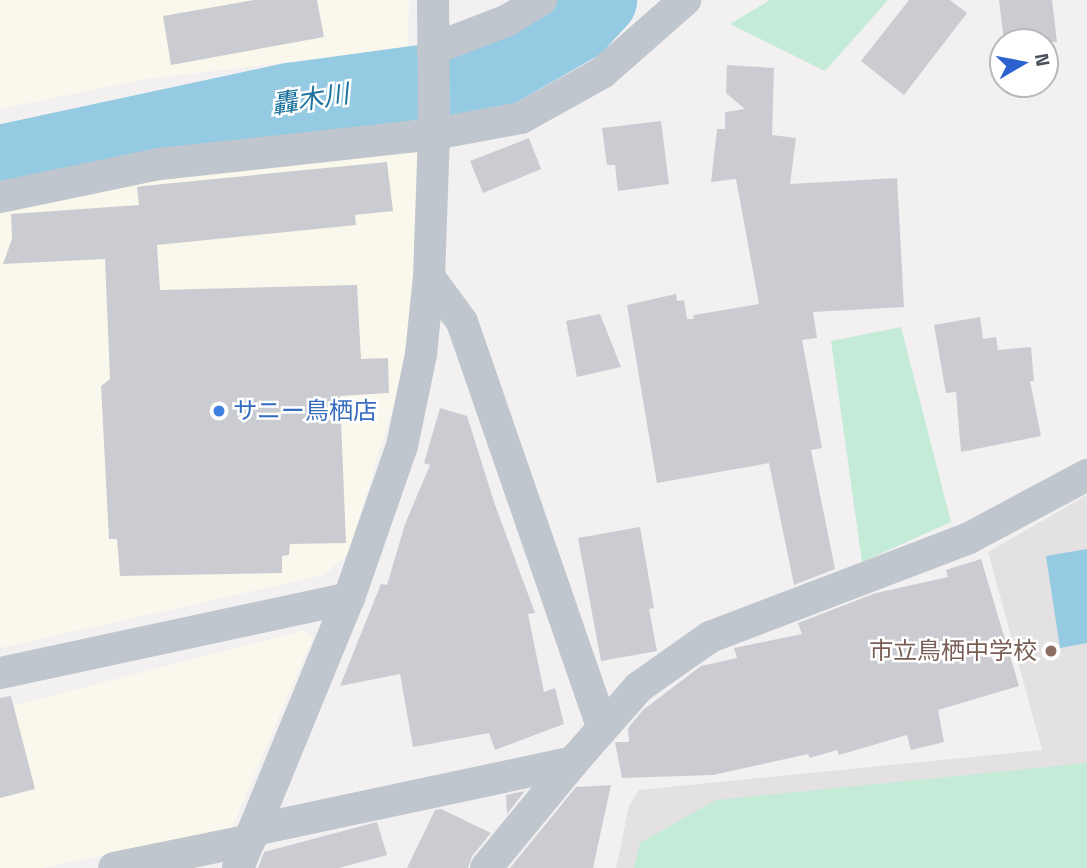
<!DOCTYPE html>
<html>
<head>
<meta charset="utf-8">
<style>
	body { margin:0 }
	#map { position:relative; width:1087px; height:868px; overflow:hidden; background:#f2f0f0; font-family:"Titillium Web","Noto Sans JP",sans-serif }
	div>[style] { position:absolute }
	.commercial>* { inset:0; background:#faf8ec }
	.education>* { inset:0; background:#e3e1e1 }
	.green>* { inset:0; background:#c3ebd7 }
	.water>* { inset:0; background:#95cae3 }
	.river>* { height:74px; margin:-37px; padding:0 37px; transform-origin:37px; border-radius:37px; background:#95cae3 }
	.building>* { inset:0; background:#cbccd2 }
	.minor>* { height:32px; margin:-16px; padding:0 16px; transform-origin:16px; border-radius:16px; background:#c0c6cd }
	.dots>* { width:19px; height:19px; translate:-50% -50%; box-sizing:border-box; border:4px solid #fff; border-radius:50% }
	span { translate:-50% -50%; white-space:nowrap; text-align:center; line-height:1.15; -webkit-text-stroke:5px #fff; paint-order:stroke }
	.shop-label { font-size:24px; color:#366cbe }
	.left { translate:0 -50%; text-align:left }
	.education-label { font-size:24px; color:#785e54 }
	.right { translate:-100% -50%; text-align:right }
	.water-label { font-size:26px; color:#1c739d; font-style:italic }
	.north { position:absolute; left:989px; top:28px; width:70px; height:70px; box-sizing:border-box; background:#fff; border:2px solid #b7b9bd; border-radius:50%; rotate:80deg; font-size:19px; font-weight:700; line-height:28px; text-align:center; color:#4a515b }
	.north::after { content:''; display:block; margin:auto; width:24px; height:32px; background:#2c62d0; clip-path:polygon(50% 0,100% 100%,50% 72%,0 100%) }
</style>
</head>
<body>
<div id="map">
	<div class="commercial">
		<i style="clip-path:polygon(0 0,409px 0,408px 48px,145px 79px,0 109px)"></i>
		<i style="clip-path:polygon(419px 145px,409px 355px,348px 554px,324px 575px,0 648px,0 206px,170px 171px)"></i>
		<i style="clip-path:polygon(303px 631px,313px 636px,232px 828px,41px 868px,0 868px,0 709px)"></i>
	</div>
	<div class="education">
		<i style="clip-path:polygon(1087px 495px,1087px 868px,616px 868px,629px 806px,639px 790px,1042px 750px,988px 552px)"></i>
	</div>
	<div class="green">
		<i style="clip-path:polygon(770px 0,888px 0,825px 71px,730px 24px)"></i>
		<i style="clip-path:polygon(901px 327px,951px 522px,862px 562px,831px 341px)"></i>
		<i style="clip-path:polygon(1087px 763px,1087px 868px,634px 868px,640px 843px,716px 800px)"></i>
	</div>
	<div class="water">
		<i style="clip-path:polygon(1087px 549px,1087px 643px,1060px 648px,1046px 556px)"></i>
	</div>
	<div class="river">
		<i style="left:0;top:162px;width:297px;rotate:-12.1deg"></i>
		<i style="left:290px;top:100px;width:207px;rotate:-7.8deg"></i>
		<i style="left:495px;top:72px;width:95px;rotate:-29.8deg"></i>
		<i style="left:577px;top:25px;width:34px;rotate:-47deg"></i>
	</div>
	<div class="building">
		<i style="clip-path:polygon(254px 0,317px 0,324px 37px,171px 65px,163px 16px)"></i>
		<i style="clip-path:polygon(909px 0,950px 0,967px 13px,904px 95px,861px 61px)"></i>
		<i style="clip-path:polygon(999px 0,1052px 0,1057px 42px,1004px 42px)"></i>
		<i style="clip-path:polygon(727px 65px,774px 68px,772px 135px,796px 138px,790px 184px,897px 178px,904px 307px,813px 312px,817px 338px,802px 340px,822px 448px,811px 450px,835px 569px,794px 585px,769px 463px,657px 483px,627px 305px,676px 294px,677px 301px,684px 300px,687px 319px,693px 319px,694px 315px,759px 304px,736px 179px,711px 182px,717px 129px,725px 129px,725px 112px,745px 109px,726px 93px)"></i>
		<i style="clip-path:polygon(661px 121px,669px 184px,618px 191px,615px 165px,607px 165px,602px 128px)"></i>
		<i style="clip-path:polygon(529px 138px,541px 169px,483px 193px,470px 161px)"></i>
		<i style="clip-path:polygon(387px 162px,393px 211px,355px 215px,356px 225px,157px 245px,160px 290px,357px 285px,361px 359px,388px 358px,389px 393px,340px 396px,346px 543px,290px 544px,289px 555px,282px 556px,282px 573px,120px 576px,117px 539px,109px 539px,101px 386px,110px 379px,105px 259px,3px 264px,12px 239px,11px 214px,139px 205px,137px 187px,143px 186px)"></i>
		<i style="clip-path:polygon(600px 314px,621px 367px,577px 377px,566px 321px)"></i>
		<i style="clip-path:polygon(980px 317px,983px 339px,996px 337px,998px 350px,1031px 347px,1034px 381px,1030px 381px,1041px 436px,961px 452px,956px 392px,946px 393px,934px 325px)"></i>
		<i style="clip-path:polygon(440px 408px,467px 416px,495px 505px,535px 613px,528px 614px,544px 692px,555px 688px,564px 724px,495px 750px,489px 733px,413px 747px,400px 674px,340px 686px,381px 584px,387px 585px,405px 524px,430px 465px,424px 463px)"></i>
		<i style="clip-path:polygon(640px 527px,654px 608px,649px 609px,657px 651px,601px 661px,578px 538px)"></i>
		<i style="clip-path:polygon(981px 559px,1019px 686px,938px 710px,944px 742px,911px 750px,907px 735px,839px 755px,837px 750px,810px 758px,808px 754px,713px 775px,622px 778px,615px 742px,629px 742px,628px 728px,643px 710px,701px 666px,737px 658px,734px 648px,802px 634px,798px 623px,876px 593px,948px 577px,946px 570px)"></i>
		<i style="clip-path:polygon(11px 696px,35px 789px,0 798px,0 698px)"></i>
		<i style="clip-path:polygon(611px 785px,593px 868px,510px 868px,576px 787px)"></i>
		<i style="clip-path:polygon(525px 791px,507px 814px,506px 795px)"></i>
		<i style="clip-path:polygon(441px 809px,491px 833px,472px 856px,468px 868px,407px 868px,435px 810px)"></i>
		<i style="clip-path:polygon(377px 822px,387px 855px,339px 868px,258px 868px,264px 852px)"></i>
	</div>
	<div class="minor">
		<i style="left:433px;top:49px;width:78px;rotate:-21deg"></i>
		<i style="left:506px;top:21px;width:41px;rotate:-31deg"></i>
		<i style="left:0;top:197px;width:163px;rotate:-11.7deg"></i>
		<i style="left:160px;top:164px;width:276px;rotate:-6.2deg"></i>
		<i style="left:434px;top:134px;width:88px;rotate:-10.4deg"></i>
		<i style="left:521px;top:118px;width:93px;rotate:-29.1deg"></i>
		<i style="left:602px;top:73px;width:111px;rotate:-41.3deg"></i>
		<i style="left:429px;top:277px;width:56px;rotate:53.7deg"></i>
		<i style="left:462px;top:322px;width:428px;rotate:70.9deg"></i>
		<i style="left:0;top:673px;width:357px;rotate:-12.1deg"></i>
		<i style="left:254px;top:830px;width:326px;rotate:-12deg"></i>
		<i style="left:573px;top:762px;width:100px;rotate:-48.7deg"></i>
		<i style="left:639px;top:687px;width:87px;rotate:-35.2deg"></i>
		<i style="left:710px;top:637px;width:277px;rotate:-20.9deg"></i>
		<i style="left:969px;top:538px;width:134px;rotate:-28.1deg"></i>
		<i style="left:114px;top:868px;width:139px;rotate:-11.6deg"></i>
		<i style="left:238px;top:868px;width:292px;rotate:-67.7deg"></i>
		<i style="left:349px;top:598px;width:161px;rotate:-70.8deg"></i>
		<i style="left:402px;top:446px;width:94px;rotate:-78.3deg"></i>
		<i style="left:421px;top:354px;width:77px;rotate:-84.1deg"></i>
		<i style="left:429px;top:277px;width:143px;rotate:-88deg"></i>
		<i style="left:434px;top:134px;width:134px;rotate:-90.4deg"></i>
		<i style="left:486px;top:868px;width:137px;rotate:-50.6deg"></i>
	</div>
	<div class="dots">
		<i style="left:219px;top:411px;background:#3f7fe0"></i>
		<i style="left:1051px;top:651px;background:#8d6e63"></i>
	</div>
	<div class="shop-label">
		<span class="left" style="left:233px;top:411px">サニー鳥栖店</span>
	</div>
	<div class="education-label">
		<span class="right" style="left:1037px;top:651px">市立鳥栖中学校</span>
	</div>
	<div class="water-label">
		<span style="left:310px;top:99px;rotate:-9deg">轟木川</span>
	</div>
	<div class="north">N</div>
</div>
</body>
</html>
